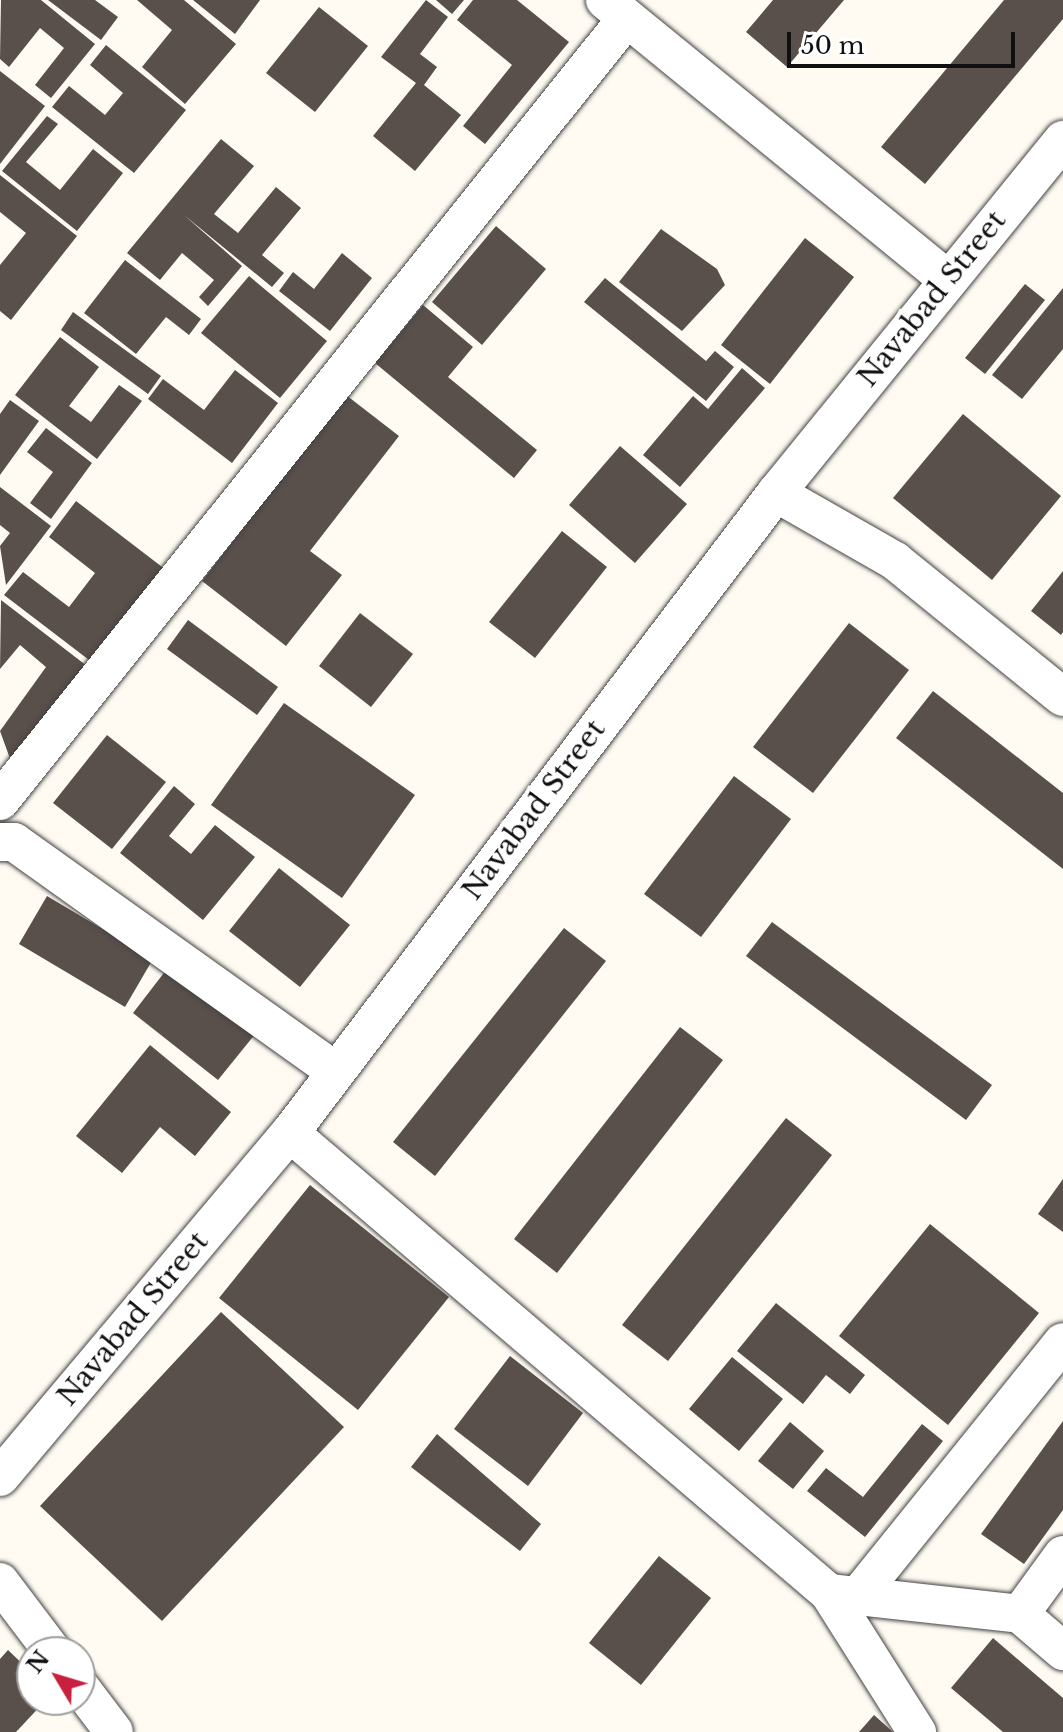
<!DOCTYPE html>
<html>
<head>
<meta charset="utf-8">
<style>
	body { margin:0 }
	#map { position:relative; width:1063px; height:1732px; overflow:hidden; background:#fffbf3; font-family:"Libre Baskerville",serif }
	div>[style] { position:absolute }
	.building>* { inset:0; background:#594f4b }
	.roads { filter:drop-shadow(0 0 2px #434343) drop-shadow(0 0 2px #434343) }
	.minor>* { height:38px; margin:-19px; padding:0 19px; transform-origin:19px; border-radius:19px; background:#fff }
	span { translate:-50% -50%; white-space:nowrap; text-align:center; line-height:1.15; -webkit-text-stroke:8px #fff; paint-order:stroke }
	.street-label { font-size:28px; color:#101010 }
	.north { position:absolute; left:16px; top:1636px; width:80px; height:80px; box-sizing:border-box; background:#fff; border:2px solid #9f9f9f; border-radius:50%; rotate:308deg; font-size:22px; font-weight:700; line-height:32px; text-align:center; color:#101010 }
	.north::after { content:''; display:block; margin:auto; width:28px; height:36px; background:#c8203f; clip-path:polygon(50% 0,100% 100%,50% 72%,0 100%) }
	.scale { position:absolute; left:787px; top:32px; width:228px; height:36px; box-sizing:border-box; border:4px solid #101010; border-top:0; padding-left:10px; font-size:24px; line-height:28px; white-space:nowrap; color:#101010; -webkit-text-stroke:6px #fff; paint-order:stroke }
</style>
</head>
<body>
<div id="map">
	<div class="building">
		<i style="clip-path:polygon(1px 0,41px 0,95px 44px,51px 98px,35px 85px,64px 48px,40px 28px,9px 67px,0 59px)"></i>
		<i style="clip-path:polygon(48px 0,95px 0,118px 17px,101px 40px)"></i>
		<i style="clip-path:polygon(137px 0,184px 0,236px 44px,185px 104px,142px 67px,172px 30px)"></i>
		<i style="clip-path:polygon(193px 0,260px 0,235px 34px)"></i>
		<i style="clip-path:polygon(426px 0,448px 17px,420px 54px,437px 67px,424px 85px,461px 115px,415px 171px,373px 136px,416px 83px,381px 57px)"></i>
		<i style="clip-path:polygon(436px 0,464px 0,452px 14px)"></i>
		<i style="clip-path:polygon(473px 0,517px 0,569px 42px,485px 144px,463px 126px,512px 65px,457px 20px)"></i>
		<i style="clip-path:polygon(773px 0,844px 0,787px 67px,746px 32px)"></i>
		<i style="clip-path:polygon(1004px 0,1063px 0,1063px 19px,925px 184px,881px 147px)"></i>
		<i style="clip-path:polygon(319px 7px,368px 46px,315px 112px,266px 73px)"></i>
		<i style="clip-path:polygon(106px 45px,186px 110px,134px 173px,52px 107px,69px 86px,105px 115px,123px 93px,90px 65px)"></i>
		<i style="clip-path:polygon(0 71px,45px 106px,0 164px)"></i>
		<i style="clip-path:polygon(47px 116px,58px 124px,26px 162px,60px 190px,93px 149px,123px 173px,77px 231px,2px 171px)"></i>
		<i style="clip-path:polygon(221px 139px,254px 166px,214px 214px,238px 233px,276px 187px,301px 208px,262px 255px,284px 273px,272px 287px,184px 215px,242px 266px,208px 306px,199px 297px,214px 280px,182px 253px,160px 280px,127px 253px)"></i>
		<i style="clip-path:polygon(0 175px,77px 236px,11px 320px,0 311px,0 265px,26px 233px,0 212px)"></i>
		<i style="clip-path:polygon(496px 226px,546px 269px,482px 345px,432px 302px)"></i>
		<i style="clip-path:polygon(661px 229px,717px 269px,725px 285px,682px 331px,619px 282px)"></i>
		<i style="clip-path:polygon(805px 238px,854px 277px,770px 384px,721px 345px)"></i>
		<i style="clip-path:polygon(342px 253px,372px 278px,330px 331px,279px 291px,293px 272px,314px 289px)"></i>
		<i style="clip-path:polygon(125px 260px,201px 319px,189px 335px,166px 317px,136px 354px,84px 313px)"></i>
		<i style="clip-path:polygon(249px 276px,327px 341px,280px 398px,201px 333px)"></i>
		<i style="clip-path:polygon(605px 278px,706px 361px,715px 351px,734px 367px,706px 401px,584px 302px)"></i>
		<i style="clip-path:polygon(1025px 284px,1045px 300px,985px 374px,965px 358px)"></i>
		<i style="clip-path:polygon(1063px 288px,1063px 349px,1022px 399px,992px 375px)"></i>
		<i style="clip-path:polygon(423px 305px,473px 347px,448px 377px,537px 450px,514px 478px,375px 363px)"></i>
		<i style="clip-path:polygon(73px 312px,161px 376px,148px 394px,61px 330px)"></i>
		<i style="clip-path:polygon(60px 337px,99px 367px,69px 406px,91px 422px,119px 385px,142px 401px,97px 459px,15px 395px)"></i>
		<i style="clip-path:polygon(742px 368px,765px 388px,680px 487px,643px 455px,693px 396px,708px 409px)"></i>
		<i style="clip-path:polygon(235px 370px,278px 403px,232px 463px,148px 399px,163px 379px,204px 410px)"></i>
		<i style="clip-path:polygon(346px 395px,399px 436px,310px 551px,342px 575px,286px 646px,202px 581px)"></i>
		<i style="clip-path:polygon(10px 400px,39px 421px,0 475px,0 414px)"></i>
		<i style="clip-path:polygon(963px 414px,1061px 496px,992px 580px,893px 498px)"></i>
		<i style="clip-path:polygon(46px 428px,92px 463px,51px 519px,30px 503px,53px 472px,27px 452px)"></i>
		<i style="clip-path:polygon(620px 446px,687px 504px,635px 563px,569px 505px)"></i>
		<i style="clip-path:polygon(0 487px,51px 526px,6px 585px,0 546px,10px 533px,0 525px)"></i>
		<i style="clip-path:polygon(76px 501px,170px 573px,93px 663px,4px 595px,23px 572px,69px 607px,95px 573px,49px 537px)"></i>
		<i style="clip-path:polygon(562px 531px,607px 567px,535px 658px,489px 622px)"></i>
		<i style="clip-path:polygon(1063px 571px,1063px 632px,1061px 635px,1031px 611px)"></i>
		<i style="clip-path:polygon(1px 600px,87px 666px,12px 764px,0 731px,46px 667px,20px 645px,0 669px)"></i>
		<i style="clip-path:polygon(360px 613px,413px 654px,371px 707px,319px 666px)"></i>
		<i style="clip-path:polygon(188px 620px,278px 687px,257px 715px,167px 649px)"></i>
		<i style="clip-path:polygon(849px 623px,909px 670px,813px 793px,753px 747px)"></i>
		<i style="clip-path:polygon(933px 691px,1063px 793px,1063px 869px,896px 738px)"></i>
		<i style="clip-path:polygon(284px 703px,415px 795px,342px 898px,211px 805px)"></i>
		<i style="clip-path:polygon(107px 735px,166px 782px,112px 849px,53px 803px)"></i>
		<i style="clip-path:polygon(734px 776px,791px 819px,701px 937px,644px 894px)"></i>
		<i style="clip-path:polygon(174px 786px,195px 804px,169px 836px,191px 854px,215px 825px,255px 857px,203px 920px,120px 853px)"></i>
		<i style="clip-path:polygon(279px 868px,350px 925px,300px 987px,229px 931px)"></i>
		<i style="clip-path:polygon(47px 896px,153px 959px,125px 1007px,19px 944px)"></i>
		<i style="clip-path:polygon(772px 922px,992px 1085px,966px 1120px,746px 956px)"></i>
		<i style="clip-path:polygon(564px 928px,606px 961px,435px 1176px,393px 1142px)"></i>
		<i style="clip-path:polygon(170px 965px,256px 1033px,218px 1080px,133px 1013px)"></i>
		<i style="clip-path:polygon(680px 1027px,723px 1060px,557px 1273px,514px 1239px)"></i>
		<i style="clip-path:polygon(150px 1045px,231px 1112px,195px 1156px,160px 1127px,122px 1173px,76px 1136px)"></i>
		<i style="clip-path:polygon(786px 1118px,832px 1155px,668px 1361px,622px 1325px)"></i>
		<i style="clip-path:polygon(1063px 1179px,1063px 1232px,1038px 1214px)"></i>
		<i style="clip-path:polygon(310px 1185px,449px 1297px,358px 1410px,219px 1298px)"></i>
		<i style="clip-path:polygon(930px 1224px,1039px 1313px,948px 1425px,839px 1336px)"></i>
		<i style="clip-path:polygon(776px 1303px,865px 1375px,850px 1394px,826px 1375px,803px 1404px,737px 1351px)"></i>
		<i style="clip-path:polygon(221px 1312px,344px 1427px,162px 1621px,40px 1506px)"></i>
		<i style="clip-path:polygon(510px 1356px,583px 1413px,528px 1486px,454px 1429px)"></i>
		<i style="clip-path:polygon(732px 1357px,783px 1399px,739px 1451px,689px 1409px)"></i>
		<i style="clip-path:polygon(1063px 1421px,1063px 1510px,1024px 1564px,981px 1534px)"></i>
		<i style="clip-path:polygon(790px 1422px,824px 1451px,793px 1489px,758px 1461px)"></i>
		<i style="clip-path:polygon(922px 1424px,943px 1441px,865px 1537px,807px 1491px,826px 1468px,863px 1497px)"></i>
		<i style="clip-path:polygon(437px 1434px,541px 1524px,520px 1551px,411px 1467px)"></i>
		<i style="clip-path:polygon(659px 1556px,711px 1598px,641px 1685px,589px 1643px)"></i>
		<i style="clip-path:polygon(993px 1638px,1063px 1698px,1063px 1732px,1003px 1732px,951px 1688px)"></i>
		<i style="clip-path:polygon(8px 1650px,32px 1673px,32px 1700px,46px 1700px,16px 1732px,0 1732px,0 1659px)"></i>
		<i style="clip-path:polygon(874px 1715px,893px 1732px,859px 1732px)"></i>
	</div>
	<div class="roads">
		<div class="minor">
			<i style="left:605px;top:0;width:441px;rotate:39.2deg"></i>
			<i style="left:776px;top:493px;width:137px;rotate:29.7deg"></i>
			<i style="left:895px;top:561px;width:216px;rotate:39deg"></i>
			<i style="left:0;top:801px;width:1003px;rotate:-51.31deg"></i>
			<i style="left:0;top:842px;width:14px"></i>
			<i style="left:14px;top:842px;width:394px;rotate:35.5deg"></i>
			<i style="left:290px;top:1133px;width:709px;rotate:40.48deg"></i>
			<i style="left:829px;top:1593px;width:29px;rotate:6deg"></i>
			<i style="left:858px;top:1596px;width:326px;rotate:-51.1deg"></i>
			<i style="left:0;top:1477px;width:450px;rotate:-49.9deg"></i>
			<i style="left:290px;top:1133px;width:804px;rotate:-52.79deg"></i>
			<i style="left:776px;top:493px;width:455px;rotate:-50.9deg"></i>
			<i style="left:0;top:1582px;width:88px;rotate:52.9deg"></i>
			<i style="left:829px;top:1593px;width:165px;rotate:57.7deg"></i>
			<i style="left:858px;top:1596px;width:163px;rotate:6.3deg"></i>
			<i style="left:1020px;top:1614px;width:57px;rotate:40.7deg"></i>
			<i style="left:1020px;top:1614px;width:73px;rotate:-53.9deg"></i>
			<i style="left:80px;top:1687px;width:56px;rotate:52.9deg"></i>
		</div>
	</div>
	<div class="street-label">
		<span style="left:932px;top:299px;rotate:-51deg">Navabad Street</span>
		<span style="left:534px;top:810px;rotate:-53deg">Navabad Street</span>
		<span style="left:133px;top:1319px;rotate:-50deg">Navabad Street</span>
	</div>
	<div class="north">N</div>
	<div class="scale">50 m</div>
</div>
</body>
</html>
